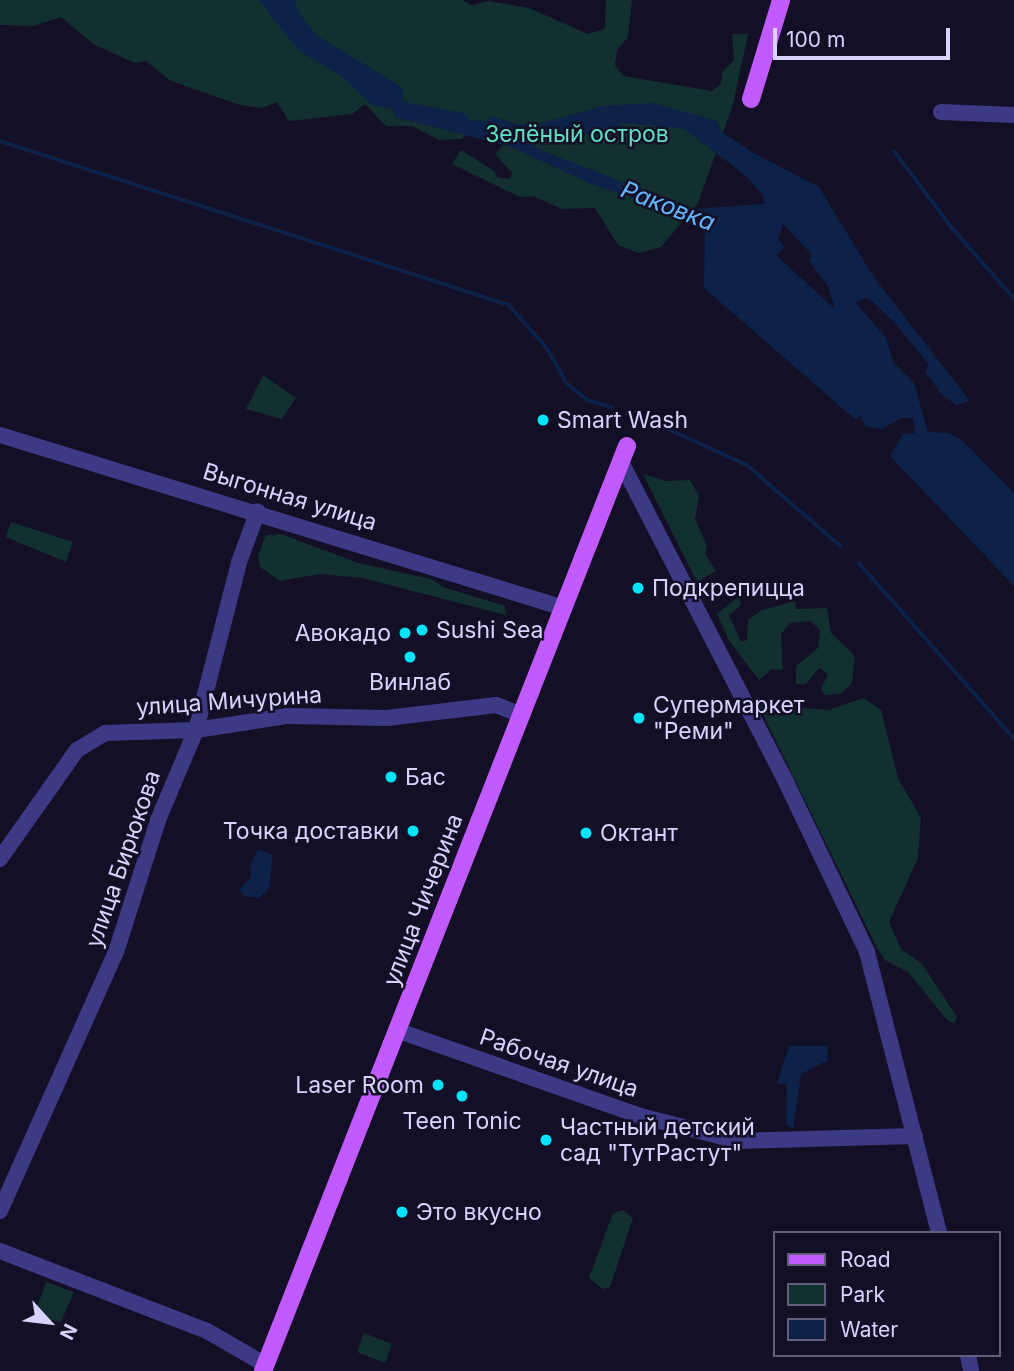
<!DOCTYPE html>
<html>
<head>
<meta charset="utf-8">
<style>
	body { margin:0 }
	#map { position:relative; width:1014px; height:1371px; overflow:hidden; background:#130f26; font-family:Inter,sans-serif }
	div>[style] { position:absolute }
	.green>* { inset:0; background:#12302f }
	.water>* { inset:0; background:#0c2248 }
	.stream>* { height:3.5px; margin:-1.75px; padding:0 1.75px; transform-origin:1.75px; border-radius:1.75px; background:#0c2248 }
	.minor>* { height:16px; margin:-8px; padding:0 8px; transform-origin:8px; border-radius:8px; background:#3d3a85 }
	.major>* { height:18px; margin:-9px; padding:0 9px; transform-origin:9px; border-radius:9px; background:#c25bff }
	.dots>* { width:19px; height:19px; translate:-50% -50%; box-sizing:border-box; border:4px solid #130f26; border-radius:50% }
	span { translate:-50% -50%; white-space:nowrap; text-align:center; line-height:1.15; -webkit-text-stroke:5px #130f26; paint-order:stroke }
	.park-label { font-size:23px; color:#5fe0c0 }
	.poi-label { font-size:23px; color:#d9d4ff }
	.left { translate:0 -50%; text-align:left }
	.right { translate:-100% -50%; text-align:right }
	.street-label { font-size:23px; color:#d9d4ff }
	.water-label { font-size:24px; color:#62b6ff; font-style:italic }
	.legend { position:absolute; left:773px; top:1231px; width:228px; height:126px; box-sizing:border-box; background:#130f26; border:2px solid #625e7d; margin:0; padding:9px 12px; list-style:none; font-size:21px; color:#d9d4ff }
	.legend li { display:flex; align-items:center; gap:14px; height:35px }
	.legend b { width:35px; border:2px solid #625e7d }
	.north { position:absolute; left:14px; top:1287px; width:70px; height:70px; -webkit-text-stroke:5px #130f26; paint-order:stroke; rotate:117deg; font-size:19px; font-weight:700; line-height:28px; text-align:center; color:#d9d4ff }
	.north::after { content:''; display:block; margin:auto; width:24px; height:32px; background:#d9d4ff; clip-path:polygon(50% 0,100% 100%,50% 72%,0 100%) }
	.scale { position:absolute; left:773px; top:28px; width:177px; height:32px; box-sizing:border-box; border:4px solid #d9d4ff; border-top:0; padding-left:9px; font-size:21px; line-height:24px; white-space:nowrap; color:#d9d4ff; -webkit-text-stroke:5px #130f26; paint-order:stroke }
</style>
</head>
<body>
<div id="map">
	<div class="green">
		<i style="clip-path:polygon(0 0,462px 0,471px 5px,489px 1px,529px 8px,588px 34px,605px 29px,606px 0,632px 0,628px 37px,617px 50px,615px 65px,623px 76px,712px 91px,721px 84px,722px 72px,734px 60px,732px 34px,748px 34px,733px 104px,698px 203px,661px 247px,639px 253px,618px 245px,595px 208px,562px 209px,533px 196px,520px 197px,452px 164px,461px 150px,494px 171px,497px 177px,508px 179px,513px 174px,495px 154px,503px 145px,465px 135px,462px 139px,439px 140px,412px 126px,386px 126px,365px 104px,352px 114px,289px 121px,277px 102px,262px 108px,240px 105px,171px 81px,146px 61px,135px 63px,93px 44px,61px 17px,34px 26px,0 25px)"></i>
		<i style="clip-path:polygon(263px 375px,296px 398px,282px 419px,246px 409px)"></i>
		<i style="clip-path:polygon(643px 474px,666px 481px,690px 480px,699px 496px,695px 519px,707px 546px,705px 554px,716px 571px,697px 582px)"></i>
		<i style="clip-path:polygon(11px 522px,73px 542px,66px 562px,6px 537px)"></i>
		<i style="clip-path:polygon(281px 534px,358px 563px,431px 579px,443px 587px,505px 606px,506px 615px,362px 578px,320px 574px,280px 581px,260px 567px,258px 555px,266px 535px)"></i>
		<i style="clip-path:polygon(739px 596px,741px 605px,729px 615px,741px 642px,747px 640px,748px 620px,762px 610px,795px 601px,796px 609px,827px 608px,831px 633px,855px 656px,852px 683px,840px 694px,825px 695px,821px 689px,828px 674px,819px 668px,806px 684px,796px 684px,796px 666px,818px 648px,820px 630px,811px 621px,790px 623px,781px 634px,783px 670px,772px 669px,759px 680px,730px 642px,717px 614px)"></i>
		<i style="clip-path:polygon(864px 698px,881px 710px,898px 778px,921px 818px,918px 858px,889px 922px,901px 949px,922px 964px,957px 1017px,954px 1023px,947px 1020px,908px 972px,885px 960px,878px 950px,758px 704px,828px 710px)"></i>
		<i style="clip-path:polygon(623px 1210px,633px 1218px,610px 1287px,603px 1289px,589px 1278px,613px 1213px)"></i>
		<i style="clip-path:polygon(46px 1282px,74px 1292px,61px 1322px,34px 1316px)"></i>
		<i style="clip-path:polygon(364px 1333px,392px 1344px,385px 1363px,357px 1352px)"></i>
	</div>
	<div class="water">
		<i style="clip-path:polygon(evenodd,259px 0,296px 0,297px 10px,316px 35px,395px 83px,404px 90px,402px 100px,409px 103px,463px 113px,471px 120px,486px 122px,492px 116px,515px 124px,538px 124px,603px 106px,653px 103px,717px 121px,722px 132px,752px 152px,819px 187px,873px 276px,970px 401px,956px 405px,941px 394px,926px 373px,928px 364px,895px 323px,872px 301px,865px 298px,856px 303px,886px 338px,893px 362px,914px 383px,928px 432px,949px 433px,964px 442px,1014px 493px,1014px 586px,890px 456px,903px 434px,915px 433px,913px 418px,901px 418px,882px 429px,865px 426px,860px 415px,856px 420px,704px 288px,705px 221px,596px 186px,511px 147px,395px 117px,393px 109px,372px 105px,341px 76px,298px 50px,259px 0,623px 123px,684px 129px,745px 175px,762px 194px,765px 204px,692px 209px,533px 147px,549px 133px,608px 135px,623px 123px,259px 0,783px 224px,812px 255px,809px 261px,828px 286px,835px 309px,776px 255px,785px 247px,778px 239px,783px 224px)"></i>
		<i style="clip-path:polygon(258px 849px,273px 855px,269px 888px,259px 898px,244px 896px,239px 890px,251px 877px,250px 865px)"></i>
		<i style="clip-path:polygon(789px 1046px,827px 1046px,828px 1060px,801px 1074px,793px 1129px,786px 1124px,787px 1085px,777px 1083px)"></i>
	</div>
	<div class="stream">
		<i style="left:0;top:141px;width:535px;rotate:17.86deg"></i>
		<i style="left:509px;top:305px;width:57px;rotate:48.5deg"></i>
		<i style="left:547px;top:348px;width:40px;rotate:60.3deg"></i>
		<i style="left:567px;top:383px;width:26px;rotate:40deg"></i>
		<i style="left:587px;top:400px;width:26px;rotate:16deg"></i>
		<i style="left:895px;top:152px;width:96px;rotate:53deg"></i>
		<i style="left:953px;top:229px;width:92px;rotate:48.5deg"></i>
		<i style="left:664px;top:427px;width:91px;rotate:24.6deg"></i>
		<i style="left:747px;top:465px;width:124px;rotate:40.8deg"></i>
		<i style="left:859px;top:563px;width:234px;rotate:48.5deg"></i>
	</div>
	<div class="minor">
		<i style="left:941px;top:112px;width:73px;rotate:2.4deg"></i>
		<i style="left:0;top:435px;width:590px;rotate:17.05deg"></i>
		<i style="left:621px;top:462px;width:362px;rotate:62.7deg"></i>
		<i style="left:787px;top:784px;width:186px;rotate:64.5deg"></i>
		<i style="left:867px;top:952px;width:290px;rotate:75.6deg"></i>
		<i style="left:0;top:859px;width:133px;rotate:-54.8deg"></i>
		<i style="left:77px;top:750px;width:33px;rotate:-31deg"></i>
		<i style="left:105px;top:733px;width:91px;rotate:-1.9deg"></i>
		<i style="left:196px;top:730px;width:93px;rotate:-8.7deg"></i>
		<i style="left:288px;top:716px;width:99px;rotate:1.2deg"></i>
		<i style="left:387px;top:718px;width:110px;rotate:-6.8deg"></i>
		<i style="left:496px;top:705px;width:28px;rotate:21deg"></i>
		<i style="left:399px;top:1031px;width:256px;rotate:19.4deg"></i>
		<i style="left:640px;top:1116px;width:102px;rotate:14.2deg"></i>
		<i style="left:739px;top:1141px;width:176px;rotate:-1.6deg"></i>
		<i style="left:0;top:1211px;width:284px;rotate:-65.9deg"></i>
		<i style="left:116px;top:952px;width:139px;rotate:-72.3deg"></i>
		<i style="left:158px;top:820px;width:98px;rotate:-67.1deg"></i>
		<i style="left:196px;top:730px;width:173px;rotate:-75.6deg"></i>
		<i style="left:239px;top:562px;width:54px;rotate:-69.6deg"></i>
		<i style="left:0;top:1251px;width:222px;rotate:21.1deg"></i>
		<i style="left:207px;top:1331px;width:68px;rotate:30deg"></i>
		<i style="left:968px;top:1355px;width:16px;rotate:79deg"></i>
	</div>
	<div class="major">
		<i style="left:751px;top:99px;width:103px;rotate:-73.1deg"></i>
		<i style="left:263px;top:1371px;width:994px;rotate:-68.52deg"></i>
	</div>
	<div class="dots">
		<i style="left:543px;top:420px;background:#00e5ff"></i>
		<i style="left:638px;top:588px;background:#00e5ff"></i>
		<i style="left:422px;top:630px;background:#00e5ff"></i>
		<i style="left:405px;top:633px;background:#00e5ff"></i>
		<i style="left:410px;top:657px;background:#00e5ff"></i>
		<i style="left:639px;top:718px;background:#00e5ff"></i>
		<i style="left:391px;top:777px;background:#00e5ff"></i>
		<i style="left:413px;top:831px;background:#00e5ff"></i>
		<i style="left:586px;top:833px;background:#00e5ff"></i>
		<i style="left:438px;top:1085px;background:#00e5ff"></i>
		<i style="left:462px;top:1096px;background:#00e5ff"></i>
		<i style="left:546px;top:1140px;background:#00e5ff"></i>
		<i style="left:402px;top:1212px;background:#00e5ff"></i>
	</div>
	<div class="park-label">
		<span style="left:577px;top:134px">Зелёный остров</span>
	</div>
	<div class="poi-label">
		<span class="left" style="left:557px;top:420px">Smart Wash</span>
		<span class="left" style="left:652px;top:588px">Подкрепицца</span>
		<span class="left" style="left:436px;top:630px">Sushi Sea</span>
		<span class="right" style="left:391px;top:633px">Авокадо</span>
		<span style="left:410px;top:682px">Винлаб</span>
		<span class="left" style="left:653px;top:718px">Супермаркет<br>"Реми"</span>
		<span class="left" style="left:405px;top:777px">Бас</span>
		<span class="right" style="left:399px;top:831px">Точка доставки</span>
		<span class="left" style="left:600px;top:833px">Октант</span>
		<span class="right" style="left:424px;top:1085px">Laser Room</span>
		<span style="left:462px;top:1121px">Teen Tonic</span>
		<span class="left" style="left:560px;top:1140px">Частный детский<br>сад "ТутРастут"</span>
		<span class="left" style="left:416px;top:1212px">Это вкусно</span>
	</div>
	<div class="street-label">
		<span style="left:290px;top:497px;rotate:17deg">Выгонная улица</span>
		<span style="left:229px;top:701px;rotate:-4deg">улица Мичурина</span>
		<span style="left:123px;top:859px;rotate:-71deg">улица Бирюкова</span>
		<span style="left:423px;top:900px;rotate:-69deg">улица Чичерина</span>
		<span style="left:559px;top:1063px;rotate:19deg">Рабочая улица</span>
	</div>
	<div class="water-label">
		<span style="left:668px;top:206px;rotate:21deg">Раковка</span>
	</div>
	<ul class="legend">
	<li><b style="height:9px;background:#c25bff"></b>Road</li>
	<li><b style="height:19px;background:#12302f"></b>Park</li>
	<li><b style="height:19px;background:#0c2248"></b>Water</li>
	</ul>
	<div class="north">N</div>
	<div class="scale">100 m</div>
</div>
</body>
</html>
